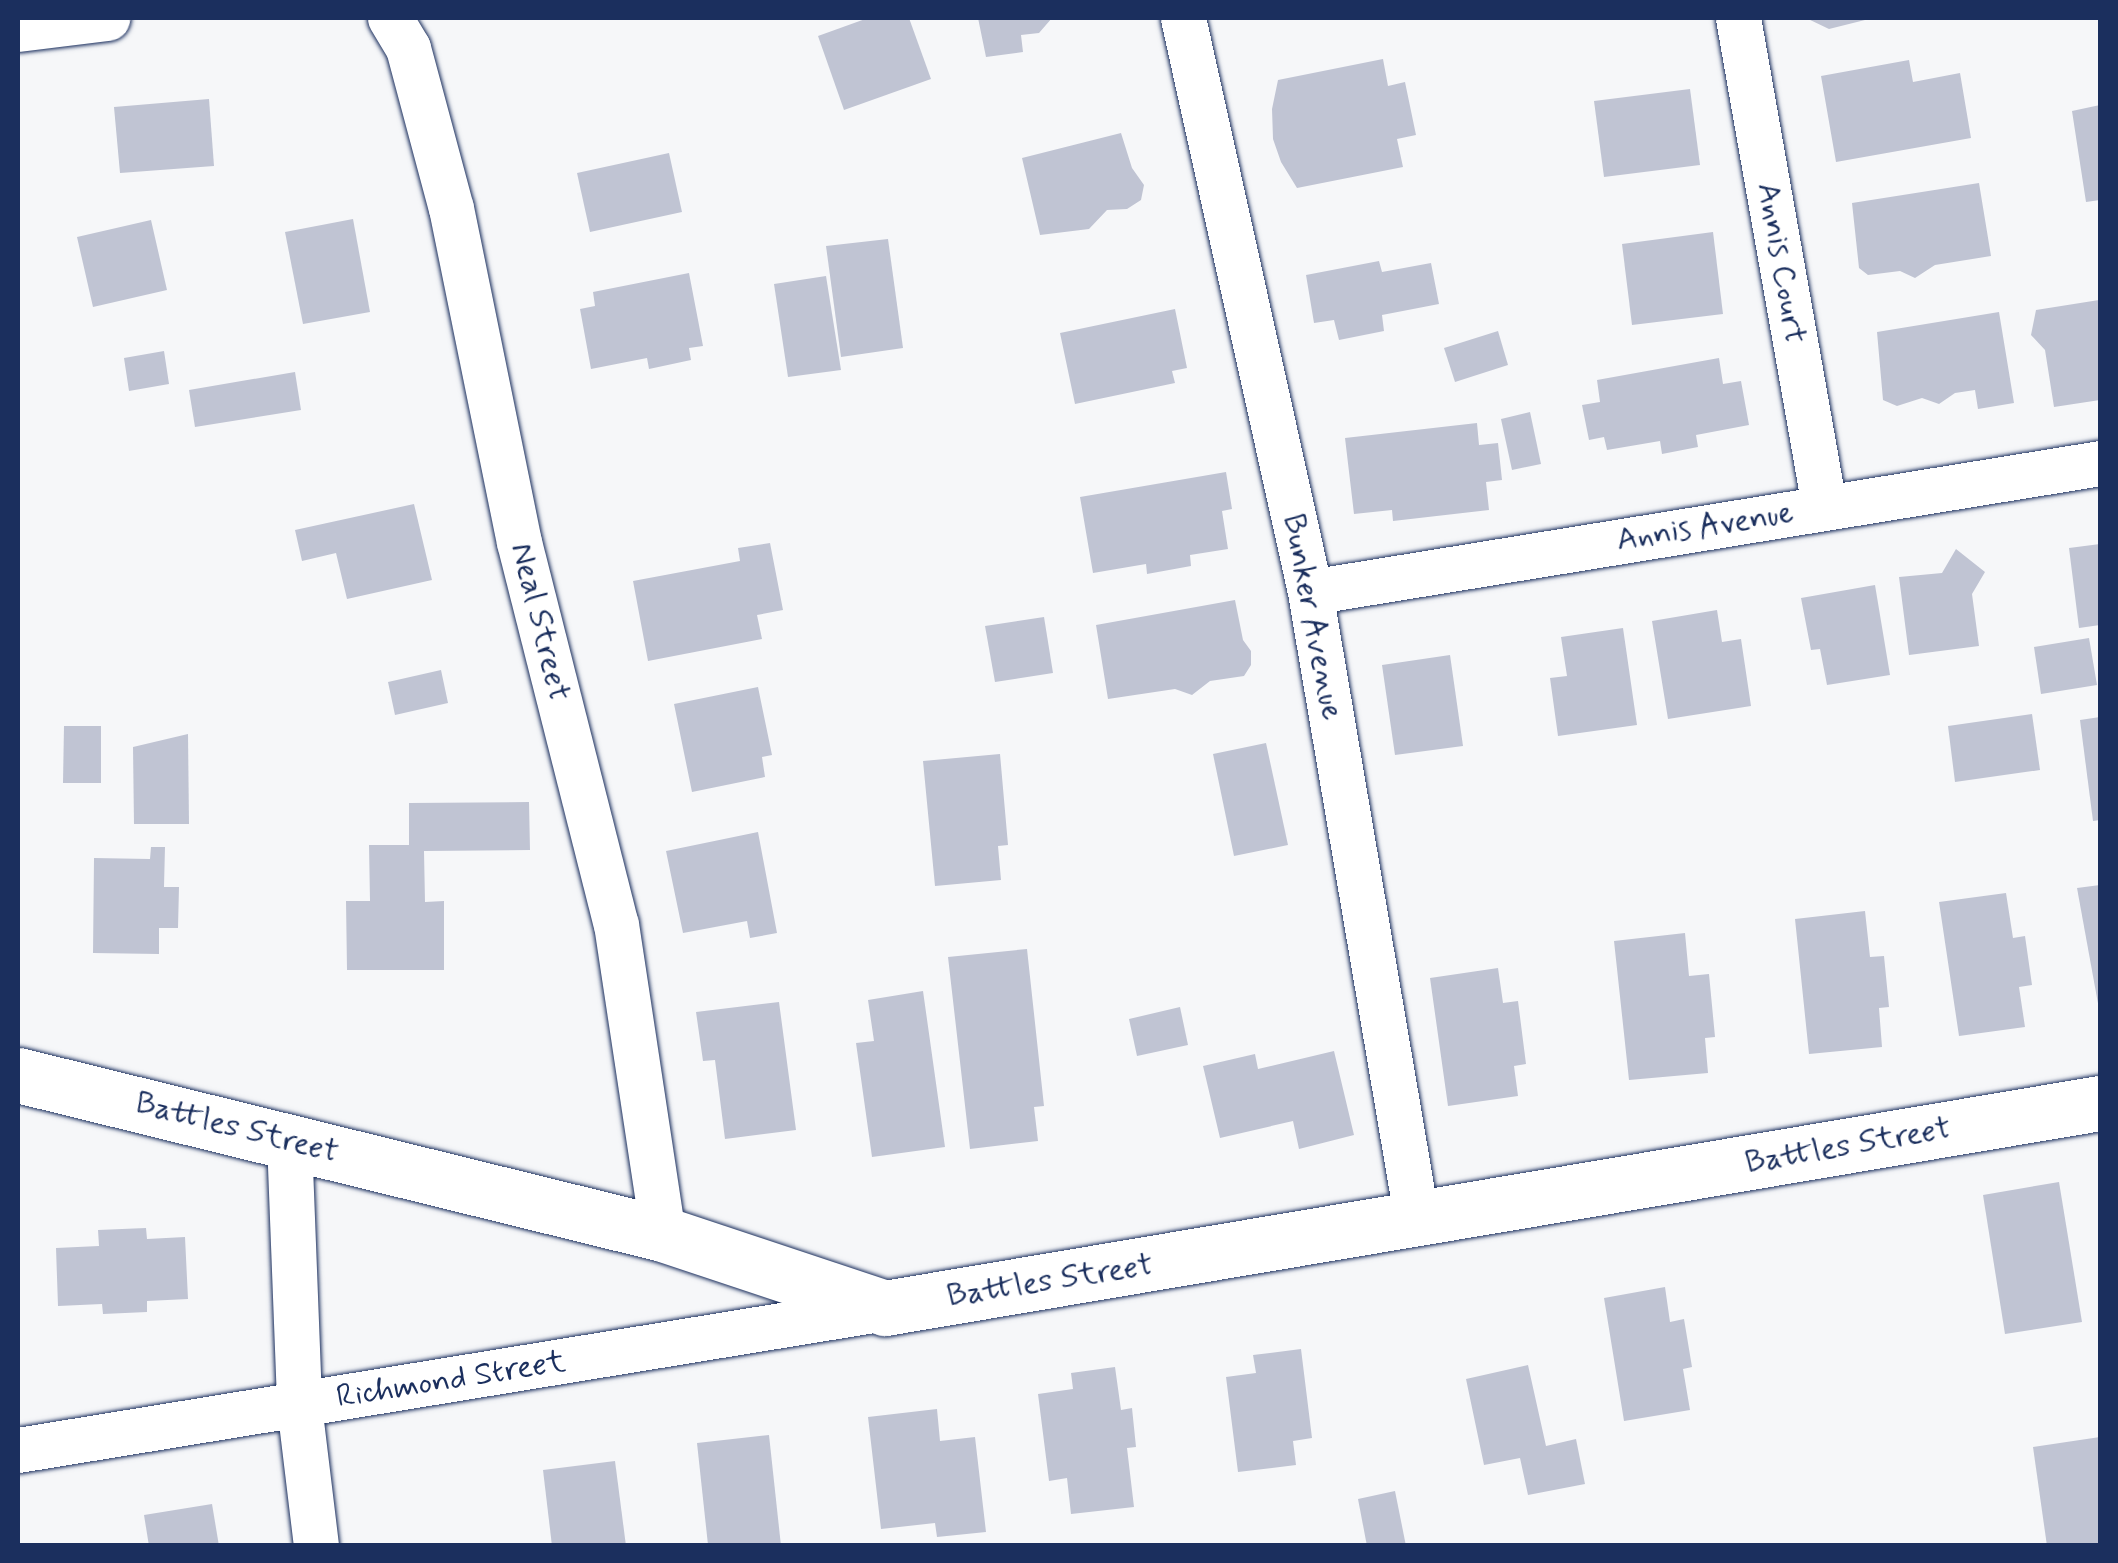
<!DOCTYPE html>
<html>
<head>
<meta charset="utf-8">
<style>
	body { margin:0 }
	#map { position:relative; width:2118px; height:1563px; overflow:hidden; background:#f6f7f9; font-family:Mynerve,sans-serif }
	div>[style] { position:absolute }
	.building>* { inset:0; background:#c0c4d3 }
	.roads { filter:drop-shadow(0 0 2px #1b2f5e) drop-shadow(0 0 2px #1b2f5e) }
	.street>* { height:45px; margin:-22.5px; padding:0 22.5px; transform-origin:22.5px; border-radius:22.5px; background:#fff }
	.secondary>* { height:55px; margin:-27.5px; padding:0 27.5px; transform-origin:27.5px; border-radius:27.5px; background:#fff }
	span { translate:-50% -50%; white-space:nowrap; text-align:center; line-height:1.15; -webkit-text-stroke:8px #fff; paint-order:stroke }
	.street-label { font-size:32px; color:#1b2f5e }
	.frame { position:absolute; inset:0; border:20px solid #1b2f5e; pointer-events:none }
</style>
</head>
<body>
<div id="map">
	<div class="building">
		<i style="clip-path:polygon(868px 18px,909px 18px,931px 79px,844px 110px,818px 36px)"></i>
		<i style="clip-path:polygon(978px 18px,1052px 18px,1039px 33px,1021px 35px,1023px 52px,986px 57px)"></i>
		<i style="clip-path:polygon(1806px 18px,1869px 18px,1869px 19px,1829px 29px)"></i>
		<i style="clip-path:polygon(1383px 59px,1388px 86px,1405px 82px,1416px 135px,1397px 139px,1403px 167px,1297px 188px,1281px 162px,1273px 139px,1272px 109px,1278px 80px)"></i>
		<i style="clip-path:polygon(1909px 60px,1913px 82px,1960px 73px,1971px 138px,1836px 162px,1821px 76px)"></i>
		<i style="clip-path:polygon(1690px 89px,1700px 165px,1604px 177px,1594px 101px)"></i>
		<i style="clip-path:polygon(209px 99px,214px 166px,120px 173px,114px 107px)"></i>
		<i style="clip-path:polygon(2100px 105px,2100px 200px,2086px 202px,2072px 111px)"></i>
		<i style="clip-path:polygon(1121px 133px,1132px 168px,1144px 185px,1141px 200px,1127px 209px,1107px 210px,1089px 229px,1040px 235px,1022px 158px)"></i>
		<i style="clip-path:polygon(669px 153px,682px 212px,590px 232px,577px 173px)"></i>
		<i style="clip-path:polygon(1979px 183px,1991px 256px,1935px 265px,1915px 278px,1900px 271px,1868px 275px,1859px 268px,1852px 203px)"></i>
		<i style="clip-path:polygon(353px 219px,370px 312px,303px 324px,285px 232px)"></i>
		<i style="clip-path:polygon(151px 220px,167px 290px,93px 307px,77px 237px)"></i>
		<i style="clip-path:polygon(1713px 232px,1723px 314px,1632px 325px,1622px 244px)"></i>
		<i style="clip-path:polygon(888px 239px,903px 348px,841px 357px,826px 246px)"></i>
		<i style="clip-path:polygon(1379px 261px,1382px 272px,1431px 263px,1439px 304px,1382px 315px,1384px 331px,1339px 340px,1334px 320px,1314px 323px,1306px 275px)"></i>
		<i style="clip-path:polygon(689px 273px,703px 346px,689px 348px,691px 360px,649px 369px,647px 358px,591px 369px,580px 309px,595px 306px,593px 292px)"></i>
		<i style="clip-path:polygon(826px 276px,841px 370px,788px 377px,774px 284px)"></i>
		<i style="clip-path:polygon(2099px 300px,2100px 400px,2054px 407px,2045px 350px,2031px 335px,2036px 310px)"></i>
		<i style="clip-path:polygon(1175px 309px,1187px 368px,1172px 371px,1175px 383px,1075px 404px,1060px 333px)"></i>
		<i style="clip-path:polygon(1999px 312px,2014px 403px,1978px 409px,1975px 390px,1955px 393px,1939px 404px,1922px 398px,1897px 406px,1883px 400px,1877px 332px)"></i>
		<i style="clip-path:polygon(1498px 331px,1508px 365px,1455px 382px,1444px 348px)"></i>
		<i style="clip-path:polygon(164px 351px,169px 384px,129px 391px,124px 358px)"></i>
		<i style="clip-path:polygon(1719px 358px,1723px 384px,1741px 381px,1749px 425px,1696px 435px,1698px 447px,1662px 454px,1660px 441px,1607px 450px,1604px 437px,1589px 440px,1582px 405px,1600px 402px,1597px 380px)"></i>
		<i style="clip-path:polygon(295px 372px,301px 410px,195px 427px,189px 390px)"></i>
		<i style="clip-path:polygon(1530px 412px,1541px 464px,1512px 470px,1501px 419px)"></i>
		<i style="clip-path:polygon(1477px 423px,1479px 445px,1498px 443px,1502px 480px,1486px 482px,1489px 510px,1393px 521px,1392px 510px,1354px 514px,1345px 438px)"></i>
		<i style="clip-path:polygon(1226px 472px,1232px 509px,1222px 511px,1228px 549px,1190px 555px,1191px 566px,1147px 574px,1146px 564px,1093px 573px,1080px 497px)"></i>
		<i style="clip-path:polygon(414px 504px,432px 580px,347px 599px,336px 553px,302px 561px,295px 530px)"></i>
		<i style="clip-path:polygon(770px 543px,783px 610px,757px 615px,762px 639px,648px 661px,633px 581px,740px 561px,738px 548px)"></i>
		<i style="clip-path:polygon(2100px 544px,2100px 625px,2079px 628px,2069px 548px)"></i>
		<i style="clip-path:polygon(1956px 549px,1985px 572px,1972px 594px,1979px 646px,1909px 655px,1899px 577px,1942px 573px)"></i>
		<i style="clip-path:polygon(1875px 585px,1890px 675px,1827px 685px,1820px 649px,1811px 650px,1801px 598px)"></i>
		<i style="clip-path:polygon(1235px 600px,1243px 640px,1251px 651px,1251px 665px,1244px 676px,1210px 681px,1192px 695px,1175px 689px,1108px 699px,1096px 625px)"></i>
		<i style="clip-path:polygon(1717px 610px,1722px 642px,1741px 639px,1751px 706px,1668px 719px,1652px 621px)"></i>
		<i style="clip-path:polygon(1044px 617px,1053px 673px,995px 682px,985px 626px)"></i>
		<i style="clip-path:polygon(1623px 628px,1637px 725px,1558px 736px,1550px 678px,1567px 676px,1561px 637px)"></i>
		<i style="clip-path:polygon(2089px 638px,2097px 685px,2041px 694px,2034px 647px)"></i>
		<i style="clip-path:polygon(1450px 655px,1463px 746px,1395px 755px,1382px 665px)"></i>
		<i style="clip-path:polygon(441px 670px,448px 703px,395px 715px,388px 682px)"></i>
		<i style="clip-path:polygon(758px 687px,772px 755px,762px 757px,765px 777px,692px 792px,674px 704px)"></i>
		<i style="clip-path:polygon(2032px 714px,2040px 770px,1955px 782px,1948px 726px)"></i>
		<i style="clip-path:polygon(2100px 717px,2100px 820px,2093px 821px,2080px 720px)"></i>
		<i style="clip-path:polygon(64px 726px,101px 726px,101px 783px,63px 783px)"></i>
		<i style="clip-path:polygon(188px 734px,189px 824px,134px 824px,133px 747px)"></i>
		<i style="clip-path:polygon(1266px 743px,1288px 845px,1234px 856px,1213px 754px)"></i>
		<i style="clip-path:polygon(1000px 754px,1008px 845px,998px 846px,1001px 880px,935px 886px,923px 761px)"></i>
		<i style="clip-path:polygon(529px 802px,530px 850px,424px 851px,425px 902px,444px 901px,444px 970px,347px 970px,346px 901px,370px 901px,369px 845px,409px 845px,409px 803px)"></i>
		<i style="clip-path:polygon(758px 832px,777px 933px,750px 938px,747px 921px,683px 933px,666px 851px)"></i>
		<i style="clip-path:polygon(151px 847px,165px 847px,164px 887px,179px 887px,178px 928px,159px 928px,159px 954px,93px 953px,94px 858px,150px 859px)"></i>
		<i style="clip-path:polygon(2100px 885px,2100px 1009px,2099px 1009px,2077px 888px)"></i>
		<i style="clip-path:polygon(2006px 893px,2013px 938px,2025px 936px,2032px 985px,2019px 987px,2025px 1027px,1959px 1036px,1939px 902px)"></i>
		<i style="clip-path:polygon(1865px 911px,1870px 957px,1884px 956px,1889px 1007px,1879px 1008px,1882px 1047px,1809px 1054px,1795px 919px)"></i>
		<i style="clip-path:polygon(1685px 933px,1689px 976px,1709px 974px,1715px 1037px,1705px 1038px,1708px 1073px,1629px 1080px,1614px 941px)"></i>
		<i style="clip-path:polygon(1027px 949px,1044px 1106px,1034px 1107px,1038px 1141px,970px 1149px,948px 957px)"></i>
		<i style="clip-path:polygon(1498px 968px,1503px 1003px,1518px 1001px,1526px 1064px,1514px 1066px,1518px 1096px,1448px 1106px,1430px 978px)"></i>
		<i style="clip-path:polygon(923px 991px,945px 1147px,872px 1157px,856px 1043px,874px 1041px,868px 1000px)"></i>
		<i style="clip-path:polygon(779px 1002px,796px 1130px,725px 1139px,715px 1060px,703px 1061px,696px 1012px)"></i>
		<i style="clip-path:polygon(1180px 1007px,1188px 1045px,1137px 1056px,1129px 1019px)"></i>
		<i style="clip-path:polygon(1334px 1051px,1354px 1135px,1299px 1149px,1293px 1121px,1220px 1138px,1203px 1066px,1255px 1054px,1258px 1069px)"></i>
		<i style="clip-path:polygon(2059px 1182px,2082px 1322px,2005px 1334px,1983px 1195px)"></i>
		<i style="clip-path:polygon(146px 1228px,147px 1239px,185px 1237px,188px 1299px,147px 1301px,147px 1312px,103px 1314px,102px 1304px,58px 1306px,56px 1248px,99px 1246px,98px 1230px)"></i>
		<i style="clip-path:polygon(1665px 1287px,1670px 1322px,1684px 1319px,1692px 1367px,1683px 1369px,1690px 1410px,1624px 1421px,1604px 1298px)"></i>
		<i style="clip-path:polygon(1301px 1349px,1312px 1438px,1293px 1441px,1296px 1465px,1238px 1472px,1226px 1377px,1256px 1373px,1253px 1355px)"></i>
		<i style="clip-path:polygon(1528px 1365px,1546px 1446px,1576px 1439px,1585px 1484px,1528px 1495px,1520px 1458px,1484px 1465px,1466px 1379px)"></i>
		<i style="clip-path:polygon(1115px 1367px,1121px 1410px,1132px 1408px,1136px 1447px,1127px 1448px,1134px 1507px,1071px 1514px,1067px 1478px,1049px 1481px,1038px 1394px,1073px 1389px,1071px 1373px)"></i>
		<i style="clip-path:polygon(937px 1409px,940px 1441px,975px 1437px,986px 1532px,937px 1537px,935px 1523px,881px 1529px,868px 1417px)"></i>
		<i style="clip-path:polygon(769px 1435px,781px 1546px,708px 1545px,697px 1443px)"></i>
		<i style="clip-path:polygon(2100px 1437px,2100px 1546px,2047px 1546px,2033px 1447px)"></i>
		<i style="clip-path:polygon(615px 1461px,626px 1546px,552px 1546px,543px 1470px)"></i>
		<i style="clip-path:polygon(1395px 1491px,1406px 1546px,1367px 1546px,1358px 1499px)"></i>
		<i style="clip-path:polygon(212px 1504px,219px 1546px,149px 1546px,144px 1515px)"></i>
	</div>
	<div class="roads">
		<div class="street">
			<i style="left:390px;top:18px;width:35px;rotate:59deg"></i>
			<i style="left:408px;top:48px;width:166px;rotate:75deg"></i>
			<i style="left:451px;top:208px;width:341px;rotate:78.5deg"></i>
			<i style="left:519px;top:542px;width:394px;rotate:75.8deg"></i>
			<i style="left:616px;top:924px;width:314px;rotate:81.4deg"></i>
			<i style="left:1183px;top:18px;width:588px;rotate:77.52deg"></i>
			<i style="left:1310px;top:592px;width:638px;rotate:80.35deg"></i>
			<i style="left:1738px;top:18px;width:497px;rotate:80deg"></i>
			<i style="left:18px;top:29px;width:90px;rotate:-7deg"></i>
			<i style="left:1310px;top:592px;width:800px;rotate:-9.27deg"></i>
			<i style="left:289px;top:1140px;width:265px;rotate:87.8deg"></i>
			<i style="left:299px;top:1405px;width:142px;rotate:83.1deg"></i>
			<i style="left:18px;top:1450px;width:879px;rotate:-9.3deg"></i>
		</div>
		<div class="secondary">
			<i style="left:18px;top:1075px;width:664px;rotate:13.85deg"></i>
			<i style="left:663px;top:1234px;width:234px;rotate:18.4deg"></i>
			<i style="left:885px;top:1308px;width:1232px;rotate:-9.58deg"></i>
		</div>
	</div>
	<div class="street-label">
		<span style="left:1781px;top:263px;rotate:80deg">Annis Court</span>
		<span style="left:1705px;top:527px;rotate:-9deg">Annis Avenue</span>
		<span style="left:1312px;top:617px;rotate:79deg">Bunker Avenue</span>
		<span style="left:540px;top:622px;rotate:76deg">Neal Street</span>
		<span style="left:237px;top:1128px;rotate:14deg">Battles Street</span>
		<span style="left:1848px;top:1146px;rotate:-10deg">Battles Street</span>
		<span style="left:1050px;top:1281px;rotate:-9deg">Battles Street</span>
		<span style="left:451px;top:1380px;rotate:-9deg">Richmond Street</span>
	</div>
	<div class="frame"></div>
</div>
</body>
</html>
